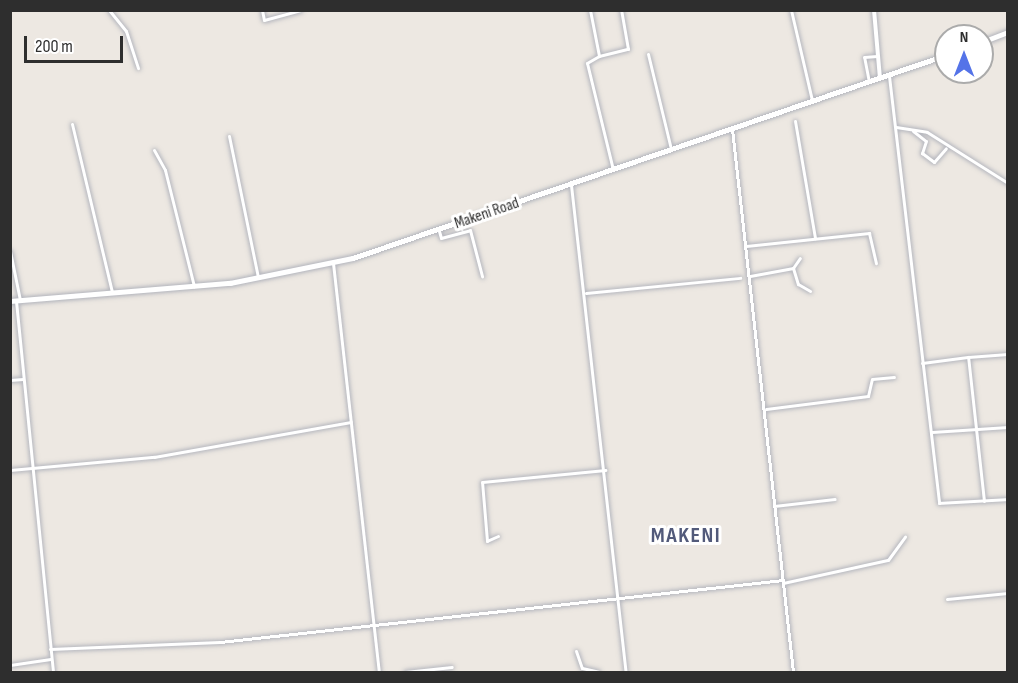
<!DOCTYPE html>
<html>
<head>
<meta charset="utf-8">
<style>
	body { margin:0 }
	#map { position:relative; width:1018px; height:683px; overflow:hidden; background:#ede8e2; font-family:"Sofia Sans Condensed",sans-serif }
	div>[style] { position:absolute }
	.roads { filter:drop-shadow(0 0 2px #b2b4bc) drop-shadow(0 0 2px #b2b4bc) }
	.minor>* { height:3px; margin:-1.5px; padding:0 1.5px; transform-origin:1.5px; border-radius:1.5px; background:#fff }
	.tertiary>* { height:4px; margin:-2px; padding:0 2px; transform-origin:2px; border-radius:2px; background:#fff }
	.secondary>* { height:4.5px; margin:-2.25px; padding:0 2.25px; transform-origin:2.25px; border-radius:2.25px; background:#fff }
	span { translate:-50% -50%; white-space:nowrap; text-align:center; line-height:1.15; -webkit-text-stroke:6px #fff; paint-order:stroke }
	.street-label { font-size:16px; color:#2e2e2e }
	.district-label { font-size:22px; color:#525a7a; font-weight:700; letter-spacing:1.5px }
	.frame { position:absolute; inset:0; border:12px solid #2e2e2e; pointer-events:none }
	.north { position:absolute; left:934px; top:24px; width:60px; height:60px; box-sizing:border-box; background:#fff; border:2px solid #ababab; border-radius:50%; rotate:0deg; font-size:16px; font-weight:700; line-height:24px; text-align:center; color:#2e2e2e }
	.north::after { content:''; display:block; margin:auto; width:21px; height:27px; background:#5473e8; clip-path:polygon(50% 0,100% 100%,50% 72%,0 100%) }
	.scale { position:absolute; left:24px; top:36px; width:99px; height:27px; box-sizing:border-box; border:3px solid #2e2e2e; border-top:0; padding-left:8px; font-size:18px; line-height:21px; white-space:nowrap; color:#2e2e2e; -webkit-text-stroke:4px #fff; paint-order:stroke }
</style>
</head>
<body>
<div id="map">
	<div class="roads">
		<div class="minor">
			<i style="left:109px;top:10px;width:27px;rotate:51deg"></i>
			<i style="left:126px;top:31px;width:39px;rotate:72deg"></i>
			<i style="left:262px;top:10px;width:10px;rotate:79deg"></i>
			<i style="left:264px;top:20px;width:38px;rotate:-15deg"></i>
			<i style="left:590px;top:10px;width:47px;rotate:78.9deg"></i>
			<i style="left:599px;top:56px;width:14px;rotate:150deg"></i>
			<i style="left:587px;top:63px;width:110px;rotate:76.3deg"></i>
			<i style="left:791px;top:10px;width:92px;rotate:76.9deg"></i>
			<i style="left:648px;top:54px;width:98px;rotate:76.4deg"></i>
			<i style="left:599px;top:56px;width:30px;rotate:-14deg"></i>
			<i style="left:628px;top:49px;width:40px;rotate:-100deg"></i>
			<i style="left:889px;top:76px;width:430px;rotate:83.3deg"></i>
			<i style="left:939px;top:503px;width:69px;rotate:-3.3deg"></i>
			<i style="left:869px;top:82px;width:25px;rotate:-101deg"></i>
			<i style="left:864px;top:57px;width:13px;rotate:-4deg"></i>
			<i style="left:795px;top:121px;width:119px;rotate:80.3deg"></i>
			<i style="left:72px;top:124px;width:173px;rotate:76.6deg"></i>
			<i style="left:896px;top:127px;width:31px;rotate:9deg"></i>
			<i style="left:927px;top:132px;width:96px;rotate:32.2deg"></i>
			<i style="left:732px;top:129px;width:546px;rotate:83.59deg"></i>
			<i style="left:913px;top:131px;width:16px;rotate:38deg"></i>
			<i style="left:926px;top:141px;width:13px;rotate:108deg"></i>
			<i style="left:922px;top:153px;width:15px;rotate:37deg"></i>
			<i style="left:934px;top:162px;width:18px;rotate:-49deg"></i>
			<i style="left:229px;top:136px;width:144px;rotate:78.4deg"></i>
			<i style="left:154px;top:150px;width:23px;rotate:61deg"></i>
			<i style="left:165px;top:170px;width:120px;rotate:76deg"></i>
			<i style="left:571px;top:185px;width:490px;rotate:83.6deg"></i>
			<i style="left:439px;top:231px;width:7px;rotate:74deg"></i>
			<i style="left:441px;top:238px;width:30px;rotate:-15deg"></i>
			<i style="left:470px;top:230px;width:48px;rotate:75.4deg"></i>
			<i style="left:746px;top:246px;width:124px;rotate:-6deg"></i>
			<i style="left:869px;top:233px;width:31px;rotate:77deg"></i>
			<i style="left:10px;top:251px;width:50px;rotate:78.5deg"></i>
			<i style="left:333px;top:263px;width:412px;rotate:83.6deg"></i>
			<i style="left:793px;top:268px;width:17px;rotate:73deg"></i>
			<i style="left:798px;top:284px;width:14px;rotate:30deg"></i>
			<i style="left:750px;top:276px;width:44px;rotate:-10.5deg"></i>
			<i style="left:793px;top:268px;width:12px;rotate:-55deg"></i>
			<i style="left:586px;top:293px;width:155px;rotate:-5.6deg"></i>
			<i style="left:16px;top:301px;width:373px;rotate:84.3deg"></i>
			<i style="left:922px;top:363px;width:46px;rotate:-7.4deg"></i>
			<i style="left:10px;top:380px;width:13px;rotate:-4deg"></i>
			<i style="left:766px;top:409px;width:103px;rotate:-7.3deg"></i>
			<i style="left:868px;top:396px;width:17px;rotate:-77deg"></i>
			<i style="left:872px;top:379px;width:22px;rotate:-5deg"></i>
			<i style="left:932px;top:432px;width:76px;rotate:-3.8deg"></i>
			<i style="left:10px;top:470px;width:145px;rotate:-5.2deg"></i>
			<i style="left:154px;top:457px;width:200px;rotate:-10.1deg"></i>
			<i style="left:984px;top:501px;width:145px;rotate:-96.3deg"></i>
			<i style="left:968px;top:357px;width:40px;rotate:-4.3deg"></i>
			<i style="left:774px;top:506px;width:61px;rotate:-6.5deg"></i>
			<i style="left:498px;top:536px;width:12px;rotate:156deg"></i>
			<i style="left:487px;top:541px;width:59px;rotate:-94.8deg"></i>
			<i style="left:482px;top:482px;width:124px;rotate:-5.6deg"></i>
			<i style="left:783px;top:583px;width:107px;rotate:-12.4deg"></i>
			<i style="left:888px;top:560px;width:29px;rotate:-54deg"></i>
			<i style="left:947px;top:599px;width:61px;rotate:-5.6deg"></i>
			<i style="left:50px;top:649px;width:170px;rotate:-2.4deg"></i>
			<i style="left:220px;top:642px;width:566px;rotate:-6.28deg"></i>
			<i style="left:576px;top:651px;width:18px;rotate:71deg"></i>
			<i style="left:582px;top:668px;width:17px;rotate:13deg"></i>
			<i style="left:10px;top:665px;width:41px;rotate:-8.3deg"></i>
			<i style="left:405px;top:672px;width:47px;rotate:-6.1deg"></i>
		</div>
		<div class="tertiary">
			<i style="left:874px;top:10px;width:68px;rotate:85deg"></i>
		</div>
		<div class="secondary">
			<i style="left:982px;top:42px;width:28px;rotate:-21deg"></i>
			<i style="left:10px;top:301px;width:221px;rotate:-4.7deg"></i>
			<i style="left:230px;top:283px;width:126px;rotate:-11.5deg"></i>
			<i style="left:353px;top:258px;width:627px;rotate:-18.9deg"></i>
		</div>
	</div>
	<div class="street-label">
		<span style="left:487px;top:214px;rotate:-19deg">Makeni Road</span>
	</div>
	<div class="district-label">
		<span style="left:686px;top:536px">MAKENI</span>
	</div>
	<div class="frame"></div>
	<div class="north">N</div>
	<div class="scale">200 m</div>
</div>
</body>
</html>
